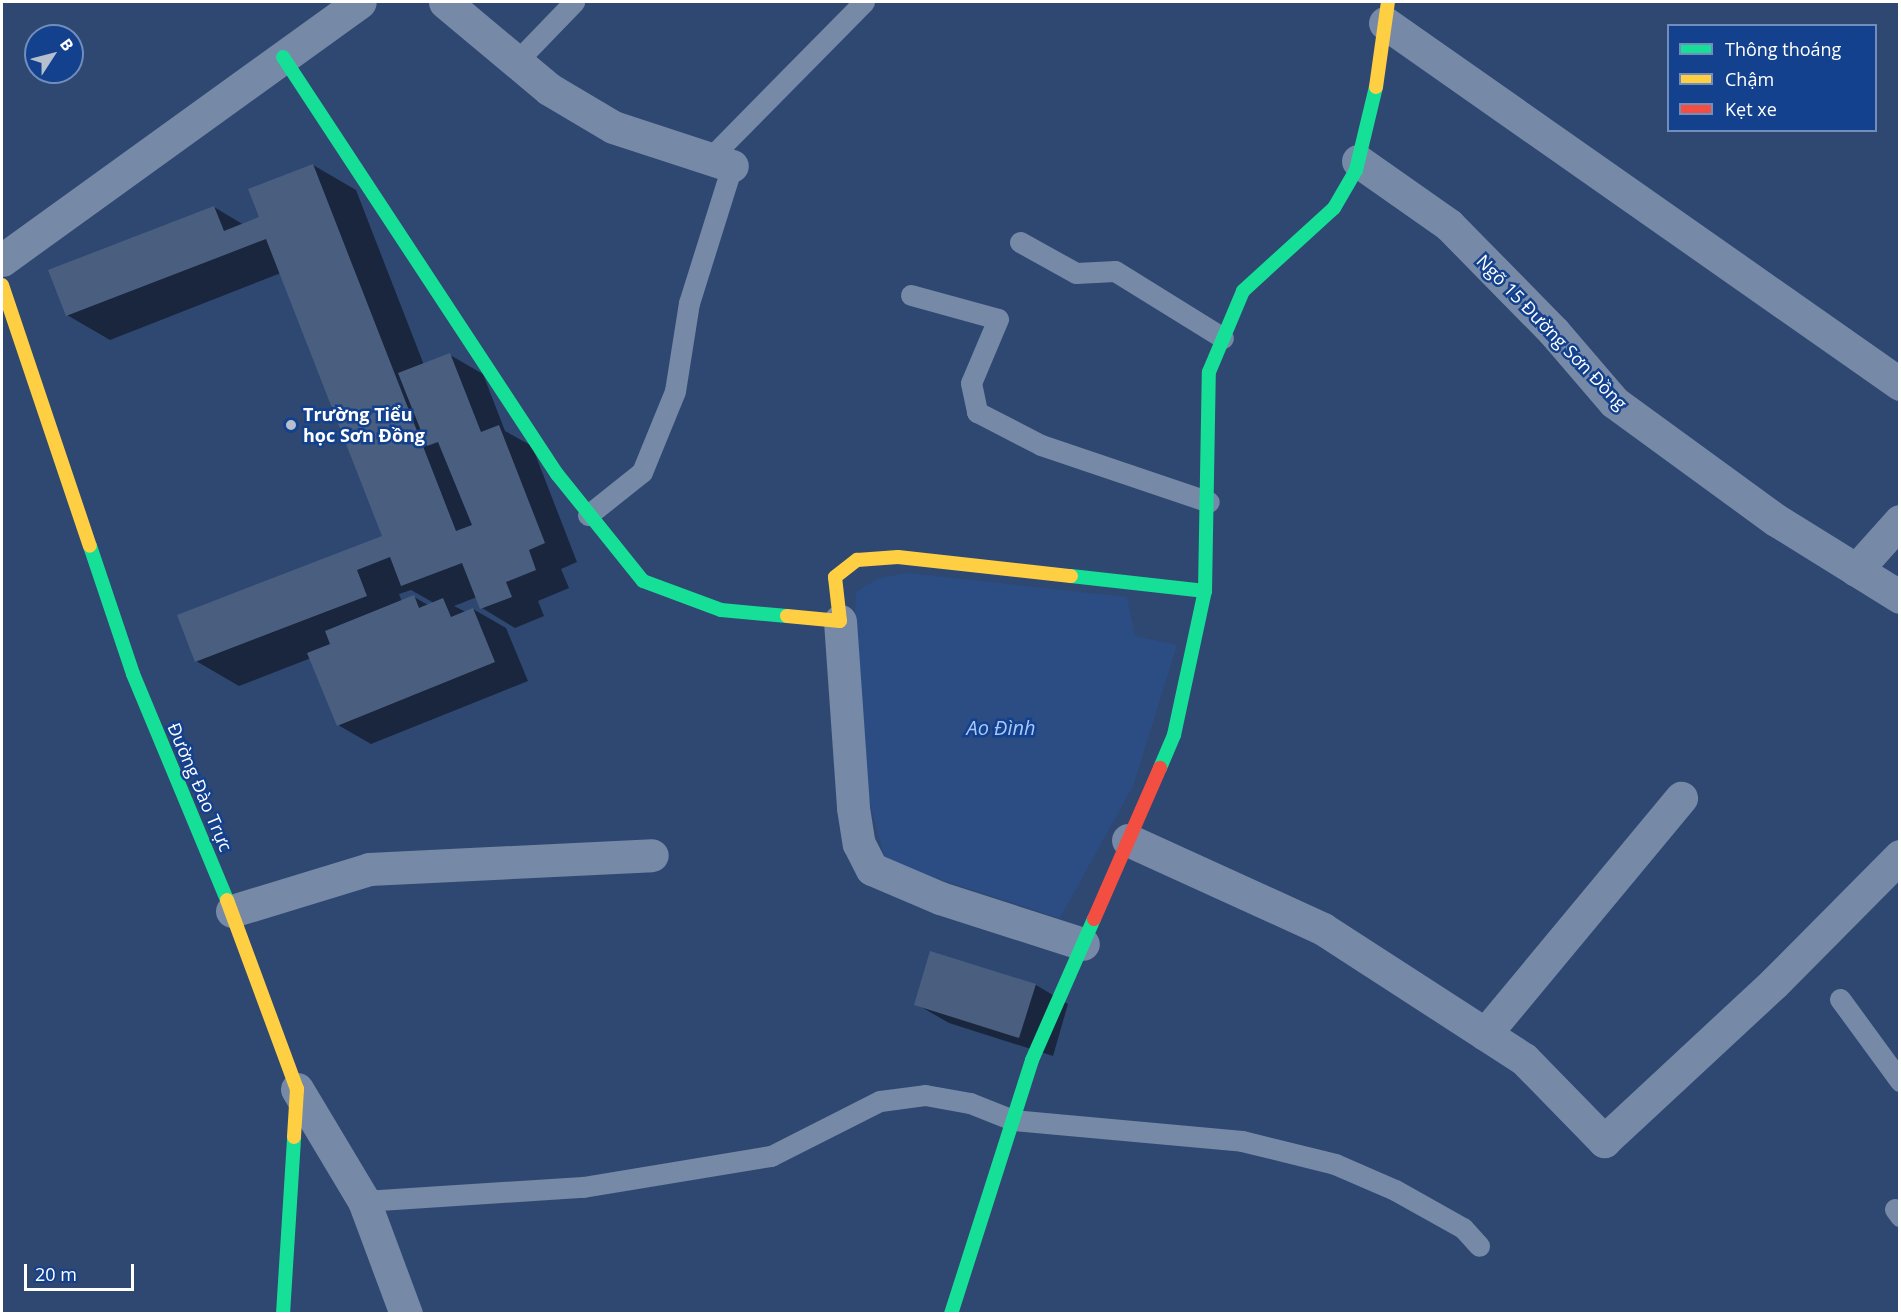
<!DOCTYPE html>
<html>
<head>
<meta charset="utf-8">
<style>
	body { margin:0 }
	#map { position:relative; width:1901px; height:1315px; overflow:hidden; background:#2f4872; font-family:"Open Sans",sans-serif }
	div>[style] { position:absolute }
	.water>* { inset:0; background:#2b4d84 }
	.shadow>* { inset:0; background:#0007 }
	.building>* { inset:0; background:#4a5f80 }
	.lane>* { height:21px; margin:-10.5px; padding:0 10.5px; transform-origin:10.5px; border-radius:10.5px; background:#7689a6 }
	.street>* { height:33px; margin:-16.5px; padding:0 16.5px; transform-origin:16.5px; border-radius:16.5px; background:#7689a6 }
	.fast>* { height:14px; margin:-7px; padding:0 7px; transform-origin:7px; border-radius:7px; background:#16e098 }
	.slow>* { height:14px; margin:-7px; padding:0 7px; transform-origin:7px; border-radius:7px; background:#ffcf43 }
	.jam>* { height:14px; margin:-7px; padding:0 7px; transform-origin:7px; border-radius:7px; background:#f24e42 }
	.dots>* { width:16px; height:16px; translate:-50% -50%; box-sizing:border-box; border:3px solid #13418e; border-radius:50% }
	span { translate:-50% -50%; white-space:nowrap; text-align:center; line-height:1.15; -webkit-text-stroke:5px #13418e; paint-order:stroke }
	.street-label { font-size:18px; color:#fff }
	.poi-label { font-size:18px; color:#fff; font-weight:700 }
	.left { translate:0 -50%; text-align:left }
	.water-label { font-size:20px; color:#a9c8f8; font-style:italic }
	.frame { position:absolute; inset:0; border:3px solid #fff; pointer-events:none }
	.legend { position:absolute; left:1667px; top:24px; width:210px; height:108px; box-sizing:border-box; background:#13418e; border:2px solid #718dbb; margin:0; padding:8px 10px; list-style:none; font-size:18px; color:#fff }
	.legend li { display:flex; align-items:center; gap:12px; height:30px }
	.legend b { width:30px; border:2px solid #718dbb }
	.north { position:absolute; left:24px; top:24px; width:60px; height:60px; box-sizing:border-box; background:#13418e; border:2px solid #718dbb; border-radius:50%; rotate:54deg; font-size:16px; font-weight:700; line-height:24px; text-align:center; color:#fff }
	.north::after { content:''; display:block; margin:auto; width:21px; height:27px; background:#b6bfce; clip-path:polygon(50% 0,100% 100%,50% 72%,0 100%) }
	.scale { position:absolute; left:24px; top:1264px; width:110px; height:27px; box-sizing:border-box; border:3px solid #fff; border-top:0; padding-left:8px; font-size:18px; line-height:21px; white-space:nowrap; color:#fff; -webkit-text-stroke:4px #13418e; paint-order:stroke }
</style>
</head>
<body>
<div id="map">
	<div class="water">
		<i style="clip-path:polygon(907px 573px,1127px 597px,1135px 636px,1177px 645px,1133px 786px,1060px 918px,886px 862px,861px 770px,853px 664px,856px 592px,879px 578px)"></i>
	</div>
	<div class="shadow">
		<i style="clip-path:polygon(evenodd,313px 165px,356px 190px,424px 365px,450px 355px,483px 374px,505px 431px,532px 446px,577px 562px,561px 569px,569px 588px,538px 601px,544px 616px,515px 628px,482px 608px,477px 597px,454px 606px,466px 612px,473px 609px,506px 628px,528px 681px,371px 744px,338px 725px,311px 658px,239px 686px,196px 661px,384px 537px,281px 273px,110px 340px,67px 315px,214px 207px,244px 225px,261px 218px,313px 165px,411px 590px,434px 603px,428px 605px,414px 597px,402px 602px,399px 594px,411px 590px)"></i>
		<i style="clip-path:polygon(1036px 985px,1068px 1004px,1053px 1056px,949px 1023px,916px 1004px)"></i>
	</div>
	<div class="building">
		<i style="clip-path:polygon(313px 164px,456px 531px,472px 525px,438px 442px,427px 446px,398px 373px,450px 353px,481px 432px,499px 425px,545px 543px,529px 550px,536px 570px,506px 582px,512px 597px,480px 609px,462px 563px,401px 586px,390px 557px,357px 570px,367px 596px,195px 662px,177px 615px,382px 536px,266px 239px,66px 316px,48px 270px,214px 206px,224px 231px,259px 217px,248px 189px)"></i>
		<i style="clip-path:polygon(414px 595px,419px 608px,443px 598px,451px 617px,473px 608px,495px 662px,337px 726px,307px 653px,330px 644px,325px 631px)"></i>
		<i style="clip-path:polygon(930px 951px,1036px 984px,1019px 1038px,914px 1005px)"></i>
	</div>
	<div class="lane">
		<i style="left:518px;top:60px;width:81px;rotate:-46deg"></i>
		<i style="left:711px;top:157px;width:218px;rotate:-45.4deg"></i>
		<i style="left:1020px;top:242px;width:64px;rotate:29deg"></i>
		<i style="left:1076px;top:273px;width:39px;rotate:-3deg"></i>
		<i style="left:1115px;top:271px;width:127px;rotate:31.8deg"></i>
		<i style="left:911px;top:295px;width:90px;rotate:15.4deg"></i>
		<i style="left:998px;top:319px;width:69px;rotate:112.9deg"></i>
		<i style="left:971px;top:383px;width:30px;rotate:78deg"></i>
		<i style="left:977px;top:412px;width:72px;rotate:27.3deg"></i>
		<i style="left:1041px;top:445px;width:177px;rotate:18.7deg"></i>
		<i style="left:588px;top:515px;width:69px;rotate:-38.5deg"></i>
		<i style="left:642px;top:472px;width:87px;rotate:-67.8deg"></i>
		<i style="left:675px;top:391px;width:89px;rotate:-81deg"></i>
		<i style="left:689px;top:303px;width:144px;rotate:-72.6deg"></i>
		<i style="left:1840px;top:999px;width:102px;rotate:53.8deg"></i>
		<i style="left:364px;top:1201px;width:219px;rotate:-3.7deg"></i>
		<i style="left:583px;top:1187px;width:191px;rotate:-9.4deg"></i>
		<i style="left:771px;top:1156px;width:122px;rotate:-26.8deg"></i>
		<i style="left:880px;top:1101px;width:45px;rotate:-7.6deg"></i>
		<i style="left:925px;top:1095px;width:46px;rotate:10.1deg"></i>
		<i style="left:970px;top:1103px;width:46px;rotate:21.6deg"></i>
		<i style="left:1013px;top:1120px;width:230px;rotate:5.2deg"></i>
		<i style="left:1242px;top:1141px;width:96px;rotate:13.9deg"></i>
		<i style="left:1335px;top:1164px;width:65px;rotate:23.4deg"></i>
		<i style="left:1395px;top:1190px;width:78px;rotate:29.2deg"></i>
		<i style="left:1463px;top:1228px;width:24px;rotate:48deg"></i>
		<i style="left:1895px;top:1209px;width:9px;rotate:54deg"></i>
	</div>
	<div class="street">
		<i style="left:445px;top:2px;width:136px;rotate:39.9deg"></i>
		<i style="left:549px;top:89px;width:74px;rotate:30.7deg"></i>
		<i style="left:613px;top:127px;width:125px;rotate:18.1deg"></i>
		<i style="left:1385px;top:23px;width:629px;rotate:35.03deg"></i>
		<i style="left:1358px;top:161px;width:111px;rotate:35.1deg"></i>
		<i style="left:1449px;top:225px;width:150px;rotate:45.5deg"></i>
		<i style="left:1554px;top:332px;width:92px;rotate:49.4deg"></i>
		<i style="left:1614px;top:402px;width:200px;rotate:36.1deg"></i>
		<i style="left:1776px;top:520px;width:146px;rotate:31.8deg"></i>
		<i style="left:2px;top:260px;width:441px;rotate:-35.8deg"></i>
		<i style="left:1856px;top:570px;width:66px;rotate:-48.1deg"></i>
		<i style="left:840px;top:621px;width:187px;rotate:86deg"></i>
		<i style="left:853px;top:808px;width:36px;rotate:81deg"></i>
		<i style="left:859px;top:844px;width:28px;rotate:63deg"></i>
		<i style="left:872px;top:869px;width:74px;rotate:23.1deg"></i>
		<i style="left:940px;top:898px;width:150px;rotate:17.8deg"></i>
		<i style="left:1128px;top:840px;width:214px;rotate:24.5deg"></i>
		<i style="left:1323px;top:929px;width:239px;rotate:32.9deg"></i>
		<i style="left:1524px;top:1059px;width:115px;rotate:45.7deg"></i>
		<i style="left:1604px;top:1141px;width:232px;rotate:-42.9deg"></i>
		<i style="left:1774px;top:983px;width:179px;rotate:-45.2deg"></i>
		<i style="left:232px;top:911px;width:143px;rotate:-17deg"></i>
		<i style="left:369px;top:869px;width:283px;rotate:-2.8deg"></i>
		<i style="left:1485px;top:1034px;width:307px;rotate:-50.3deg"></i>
		<i style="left:297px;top:1089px;width:131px;rotate:59.1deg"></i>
		<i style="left:364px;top:1201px;width:121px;rotate:69.6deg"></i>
	</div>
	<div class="fast">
		<i style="left:283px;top:57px;width:499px;rotate:56.7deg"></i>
		<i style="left:557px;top:474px;width:137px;rotate:51.2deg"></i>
		<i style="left:643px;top:581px;width:83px;rotate:20.4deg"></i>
		<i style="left:721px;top:610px;width:66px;rotate:5.2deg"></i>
		<i style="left:90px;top:546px;width:135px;rotate:71.4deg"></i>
		<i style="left:133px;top:674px;width:245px;rotate:67.4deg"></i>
		<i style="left:1071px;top:576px;width:135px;rotate:6.4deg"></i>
		<i style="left:1160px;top:768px;width:36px;rotate:-67deg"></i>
		<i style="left:1174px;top:735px;width:147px;rotate:-77.9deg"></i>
		<i style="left:1205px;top:591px;width:219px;rotate:-89deg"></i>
		<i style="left:1209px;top:372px;width:88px;rotate:-67.2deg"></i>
		<i style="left:1243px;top:291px;width:123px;rotate:-42.4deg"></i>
		<i style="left:1334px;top:208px;width:44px;rotate:-59.9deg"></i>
		<i style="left:1356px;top:170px;width:85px;rotate:-76.5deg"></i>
		<i style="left:283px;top:1314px;width:177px;rotate:-86.4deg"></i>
		<i style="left:951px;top:1314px;width:267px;rotate:-72.3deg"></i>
		<i style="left:1032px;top:1060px;width:154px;rotate:-66.3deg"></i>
	</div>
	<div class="slow">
		<i style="left:1376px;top:87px;width:86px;rotate:-82deg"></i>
		<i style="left:2px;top:285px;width:275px;rotate:71.4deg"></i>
		<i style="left:787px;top:616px;width:53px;rotate:5.4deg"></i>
		<i style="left:840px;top:621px;width:44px;rotate:-96.5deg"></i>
		<i style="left:835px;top:577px;width:28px;rotate:-38deg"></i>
		<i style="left:857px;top:560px;width:41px;rotate:-4.2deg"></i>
		<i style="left:898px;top:557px;width:174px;rotate:6.3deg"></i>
		<i style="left:227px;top:900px;width:202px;rotate:69.7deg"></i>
		<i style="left:297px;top:1089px;width:48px;rotate:93.6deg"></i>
	</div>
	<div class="jam">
		<i style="left:1094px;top:919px;width:165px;rotate:-66.4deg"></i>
	</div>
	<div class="dots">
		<i style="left:291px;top:425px;background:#b6bfce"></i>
	</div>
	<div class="street-label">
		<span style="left:1552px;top:332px;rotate:46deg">Ngõ 15 Đường Sơn Đồng</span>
		<span style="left:200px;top:787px;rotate:67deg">Đường Đào Trực</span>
	</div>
	<div class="poi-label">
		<span class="left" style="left:303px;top:425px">Trường Tiểu<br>học Sơn Đồng</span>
	</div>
	<div class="water-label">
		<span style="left:1001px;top:727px">Ao Đình</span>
	</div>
	<div class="frame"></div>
	<ul class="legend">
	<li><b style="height:8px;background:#16e098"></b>Thông thoáng</li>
	<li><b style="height:8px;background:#ffcf43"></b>Chậm</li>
	<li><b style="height:8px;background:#f24e42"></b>Kẹt xe</li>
	</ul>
	<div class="north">B</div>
	<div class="scale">20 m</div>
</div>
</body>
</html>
